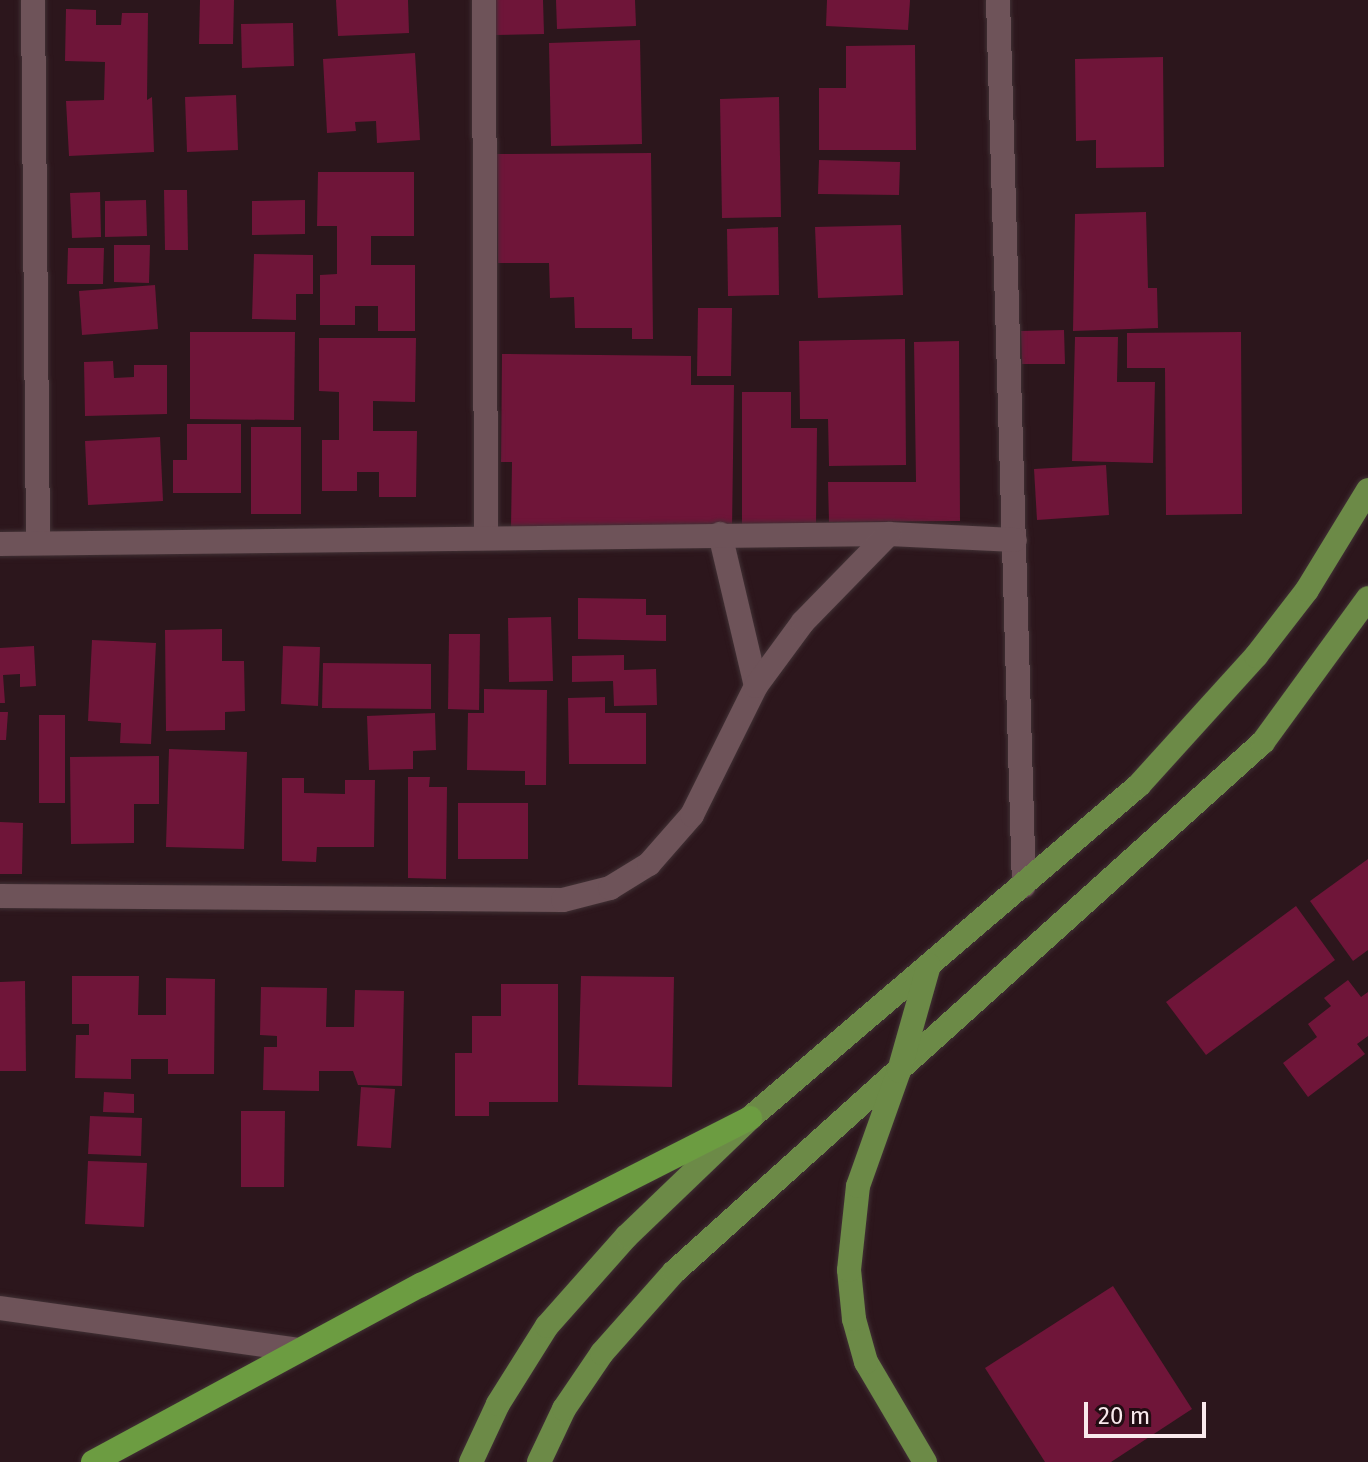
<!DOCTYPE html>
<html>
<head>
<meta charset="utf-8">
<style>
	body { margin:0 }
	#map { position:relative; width:1368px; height:1462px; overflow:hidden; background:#2c161c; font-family:"Fira Sans",sans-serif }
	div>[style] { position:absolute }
	.building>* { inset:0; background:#6f1539 }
	.roads { filter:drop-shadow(0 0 2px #413135) drop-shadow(0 0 2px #413135) }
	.minor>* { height:24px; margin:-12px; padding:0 12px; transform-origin:12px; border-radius:12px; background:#6e5359 }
	.primary>* { height:24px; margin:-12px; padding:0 12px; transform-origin:12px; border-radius:12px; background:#6c8a47 }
	.trunk>* { height:24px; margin:-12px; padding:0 12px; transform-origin:12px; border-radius:12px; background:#6c9c41 }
	span { translate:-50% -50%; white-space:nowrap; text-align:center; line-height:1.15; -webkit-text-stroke:7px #220d13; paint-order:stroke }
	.scale { position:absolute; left:1084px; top:1402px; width:122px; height:36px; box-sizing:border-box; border:4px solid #f9e9ec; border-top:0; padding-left:10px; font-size:24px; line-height:28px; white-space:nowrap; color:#f9e9ec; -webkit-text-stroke:6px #220d13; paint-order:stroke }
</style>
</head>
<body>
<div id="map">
	<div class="building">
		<i style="clip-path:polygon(200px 0,234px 0,233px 44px,199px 44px)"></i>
		<i style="clip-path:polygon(336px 0,408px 0,409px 33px,338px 36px)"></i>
		<i style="clip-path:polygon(494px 0,543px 0,544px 34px,495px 35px)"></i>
		<i style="clip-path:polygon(556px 0,635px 0,636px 26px,557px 29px)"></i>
		<i style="clip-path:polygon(827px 0,910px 0,908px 30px,826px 26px)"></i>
		<i style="clip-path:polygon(66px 9px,96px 10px,96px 25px,121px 25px,122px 13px,148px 13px,147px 100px,152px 97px,154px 152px,69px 156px,66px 101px,104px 100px,105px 62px,65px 61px)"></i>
		<i style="clip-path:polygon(293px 23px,294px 66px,242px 68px,241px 24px)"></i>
		<i style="clip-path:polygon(640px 40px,642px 144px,551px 146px,549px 43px)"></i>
		<i style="clip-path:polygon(915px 45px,916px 150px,819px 150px,819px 88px,846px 88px,846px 46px)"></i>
		<i style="clip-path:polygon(415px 53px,420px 140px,377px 143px,376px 121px,355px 122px,356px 131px,327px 133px,323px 59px)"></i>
		<i style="clip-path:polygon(1163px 57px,1164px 167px,1096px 168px,1096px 140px,1076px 141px,1075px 59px)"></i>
		<i style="clip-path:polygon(236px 95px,238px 150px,187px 152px,185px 97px)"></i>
		<i style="clip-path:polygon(779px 97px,781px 217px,722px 218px,720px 99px)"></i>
		<i style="clip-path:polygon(651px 153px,653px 339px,632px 339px,632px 328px,575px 328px,574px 297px,550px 298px,549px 263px,498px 263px,497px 154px)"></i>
		<i style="clip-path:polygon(819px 160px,900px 162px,899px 195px,818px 194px)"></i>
		<i style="clip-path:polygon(318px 172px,414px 172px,414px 236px,371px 236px,371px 265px,415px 265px,415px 331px,378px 331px,378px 306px,355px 306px,355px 325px,320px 325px,320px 275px,337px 274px,337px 226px,317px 226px)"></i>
		<i style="clip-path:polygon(164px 190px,187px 190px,188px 250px,165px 250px)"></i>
		<i style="clip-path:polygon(100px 192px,101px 237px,72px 238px,70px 193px)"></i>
		<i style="clip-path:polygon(146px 200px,147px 236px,105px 237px,105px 201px)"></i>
		<i style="clip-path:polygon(305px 200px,305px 234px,252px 235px,252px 201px)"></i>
		<i style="clip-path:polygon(1146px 212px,1148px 288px,1157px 288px,1158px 328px,1073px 331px,1075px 214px)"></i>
		<i style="clip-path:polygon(901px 225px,903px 295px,818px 298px,815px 227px)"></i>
		<i style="clip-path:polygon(778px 227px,779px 295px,728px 296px,727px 229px)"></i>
		<i style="clip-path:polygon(114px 245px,150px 245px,149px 283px,114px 282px)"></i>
		<i style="clip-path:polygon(68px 248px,104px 248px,103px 284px,67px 284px)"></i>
		<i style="clip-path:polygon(254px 254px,313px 255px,313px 294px,296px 294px,296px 320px,252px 319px)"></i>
		<i style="clip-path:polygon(155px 285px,158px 329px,82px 335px,79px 291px)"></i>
		<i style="clip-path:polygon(698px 308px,732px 308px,731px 376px,697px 376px)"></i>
		<i style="clip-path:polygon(1064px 330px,1065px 364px,1022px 364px,1021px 331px)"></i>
		<i style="clip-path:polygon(190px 332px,295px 332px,294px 420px,190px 419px)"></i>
		<i style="clip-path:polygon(1241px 332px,1242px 514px,1166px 515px,1165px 368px,1127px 368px,1127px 333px)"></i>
		<i style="clip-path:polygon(1075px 337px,1118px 337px,1117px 382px,1155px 382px,1153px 463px,1072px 461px)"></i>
		<i style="clip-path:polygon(319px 338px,416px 338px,415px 402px,373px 401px,373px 431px,417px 431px,416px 497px,379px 497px,379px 472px,357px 472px,357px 491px,322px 491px,322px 440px,339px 440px,339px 392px,319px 391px)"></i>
		<i style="clip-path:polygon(905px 339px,906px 465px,829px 466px,828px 419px,800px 419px,799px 341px)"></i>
		<i style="clip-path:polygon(959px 341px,960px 521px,829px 522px,828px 482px,916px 482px,914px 342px)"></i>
		<i style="clip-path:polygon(502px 354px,691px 356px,691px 385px,734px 385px,732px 530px,511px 528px,512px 462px,501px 462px)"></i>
		<i style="clip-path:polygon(113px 361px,114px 378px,134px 377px,134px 365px,167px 365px,167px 414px,85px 416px,84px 362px)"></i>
		<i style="clip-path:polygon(742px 392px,791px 392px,791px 428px,817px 428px,816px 526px,742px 526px)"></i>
		<i style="clip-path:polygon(187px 424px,241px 424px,241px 493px,173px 493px,173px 460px,187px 460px)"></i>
		<i style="clip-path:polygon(251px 427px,301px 427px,301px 514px,251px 514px)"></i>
		<i style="clip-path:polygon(160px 437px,163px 501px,88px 505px,85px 441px)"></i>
		<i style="clip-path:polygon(1106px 465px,1109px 515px,1037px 520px,1034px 469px)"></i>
		<i style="clip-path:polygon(578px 598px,646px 599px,646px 615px,666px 615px,666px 641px,578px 639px)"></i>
		<i style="clip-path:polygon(551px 617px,553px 681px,509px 682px,508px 618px)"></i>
		<i style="clip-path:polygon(222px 629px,222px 661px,244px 661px,245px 711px,225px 712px,225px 730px,166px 731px,165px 630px)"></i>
		<i style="clip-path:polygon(449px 634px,480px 634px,479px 710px,448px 709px)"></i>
		<i style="clip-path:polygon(92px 640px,156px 643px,151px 744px,120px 743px,121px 723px,88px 721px)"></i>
		<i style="clip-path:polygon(34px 646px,36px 686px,20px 687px,20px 674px,3px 675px,5px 703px,0 703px,0 648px)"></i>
		<i style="clip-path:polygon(283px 646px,320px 647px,318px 706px,281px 704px)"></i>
		<i style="clip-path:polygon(624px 655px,624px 670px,656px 669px,657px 705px,614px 706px,613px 681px,572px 682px,572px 656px)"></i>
		<i style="clip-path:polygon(323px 663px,431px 664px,431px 709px,322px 708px)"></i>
		<i style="clip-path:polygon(484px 689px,547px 690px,546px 785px,525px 785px,525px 771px,467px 770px,468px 713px,484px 713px)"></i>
		<i style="clip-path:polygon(605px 697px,605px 713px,646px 713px,646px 764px,569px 764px,568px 698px)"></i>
		<i style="clip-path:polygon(0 712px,8px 712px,6px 740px,0 740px)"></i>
		<i style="clip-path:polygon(435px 713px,436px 750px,413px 751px,413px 769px,369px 770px,367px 716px)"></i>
		<i style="clip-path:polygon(39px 715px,65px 715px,65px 803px,39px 803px)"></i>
		<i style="clip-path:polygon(169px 749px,247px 752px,244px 849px,166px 847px)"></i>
		<i style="clip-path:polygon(159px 756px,159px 804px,134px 804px,134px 843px,71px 844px,70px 757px)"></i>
		<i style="clip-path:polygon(408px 777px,430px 777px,429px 787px,447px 787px,446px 879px,408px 878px)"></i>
		<i style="clip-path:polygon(282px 778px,304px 778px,304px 793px,345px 794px,345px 780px,375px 780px,374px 847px,317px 847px,316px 862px,282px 861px)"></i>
		<i style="clip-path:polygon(458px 803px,528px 803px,528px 859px,458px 859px)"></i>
		<i style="clip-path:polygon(0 822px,23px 823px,22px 874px,0 874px)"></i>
		<i style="clip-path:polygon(1368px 859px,1368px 950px,1353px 961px,1310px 901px)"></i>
		<i style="clip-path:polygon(1296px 906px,1335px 960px,1206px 1055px,1166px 1002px)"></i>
		<i style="clip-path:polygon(72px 976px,139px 976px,138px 1015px,166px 1015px,166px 978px,215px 979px,214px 1074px,168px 1074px,168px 1059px,131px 1059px,131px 1079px,75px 1078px,76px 1035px,89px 1035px,89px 1024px,72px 1024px)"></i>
		<i style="clip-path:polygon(581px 976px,674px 977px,672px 1087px,578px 1085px)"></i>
		<i style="clip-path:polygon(1348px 980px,1361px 997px,1368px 992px,1368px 1036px,1357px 1044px,1365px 1054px,1308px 1097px,1283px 1063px,1317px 1037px,1308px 1024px,1331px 1006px,1324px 998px)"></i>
		<i style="clip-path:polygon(25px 981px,26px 1071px,0 1071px,0 982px)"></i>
		<i style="clip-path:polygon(501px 984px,558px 984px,558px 1102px,489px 1102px,489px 1116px,455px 1116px,455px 1053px,472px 1053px,472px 1016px,501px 1016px)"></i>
		<i style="clip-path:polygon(261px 987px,327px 988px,326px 1027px,354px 1027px,355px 990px,404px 991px,402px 1086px,358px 1085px,353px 1071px,319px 1071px,319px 1091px,263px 1090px,264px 1047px,277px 1047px,277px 1036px,260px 1035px)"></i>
		<i style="clip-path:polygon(361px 1087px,395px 1089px,391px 1148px,357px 1146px)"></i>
		<i style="clip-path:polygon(104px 1092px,134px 1094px,134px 1113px,103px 1112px)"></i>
		<i style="clip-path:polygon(241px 1111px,285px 1111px,284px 1187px,241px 1187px)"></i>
		<i style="clip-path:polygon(90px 1116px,142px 1118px,141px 1156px,88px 1154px)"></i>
		<i style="clip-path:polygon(88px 1161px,147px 1163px,144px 1227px,85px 1224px)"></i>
		<i style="clip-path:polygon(1113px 1286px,1192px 1409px,1111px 1462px,1045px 1462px,985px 1368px)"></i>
	</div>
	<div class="roads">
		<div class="minor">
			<i style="left:33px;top:0;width:542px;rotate:89.47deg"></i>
			<i style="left:484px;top:0;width:535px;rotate:89.79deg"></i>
			<i style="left:998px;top:0;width:886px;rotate:88.32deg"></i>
			<i style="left:720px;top:534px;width:156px;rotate:76.7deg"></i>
			<i style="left:0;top:544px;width:889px;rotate:-0.64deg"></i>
			<i style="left:889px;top:534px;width:126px;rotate:2.7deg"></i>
			<i style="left:0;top:896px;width:563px;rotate:0.41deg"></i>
			<i style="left:563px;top:900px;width:49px;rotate:-14.3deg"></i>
			<i style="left:610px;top:888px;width:46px;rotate:-31.6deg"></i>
			<i style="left:649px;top:864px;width:65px;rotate:-48.7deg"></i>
			<i style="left:692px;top:815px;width:144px;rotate:-63.6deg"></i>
			<i style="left:756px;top:686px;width:79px;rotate:-53.7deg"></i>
			<i style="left:803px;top:622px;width:123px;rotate:-45.7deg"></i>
			<i style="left:0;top:1308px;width:302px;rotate:8deg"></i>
		</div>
		<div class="primary">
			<i style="left:471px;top:1462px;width:64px;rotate:-65deg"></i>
			<i style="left:498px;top:1404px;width:92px;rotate:-57.9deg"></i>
			<i style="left:547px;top:1326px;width:120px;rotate:-48.4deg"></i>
			<i style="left:627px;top:1236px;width:170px;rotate:-43.8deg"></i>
			<i style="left:750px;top:1118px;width:512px;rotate:-40.56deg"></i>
			<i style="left:1139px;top:785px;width:174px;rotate:-47.8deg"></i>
			<i style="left:1256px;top:656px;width:83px;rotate:-52.3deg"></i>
			<i style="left:1307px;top:590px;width:117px;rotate:-58.6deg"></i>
			<i style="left:539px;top:1462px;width:59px;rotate:-64.7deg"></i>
			<i style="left:564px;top:1409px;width:68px;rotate:-55.8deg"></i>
			<i style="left:602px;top:1353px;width:108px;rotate:-48.4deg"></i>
			<i style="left:674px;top:1272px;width:792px;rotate:-41.98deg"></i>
			<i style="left:1263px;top:742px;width:178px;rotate:-53.9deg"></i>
			<i style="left:925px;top:1462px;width:116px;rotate:-120.5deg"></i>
			<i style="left:866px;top:1362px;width:45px;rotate:-105.6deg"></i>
			<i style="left:854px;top:1319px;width:49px;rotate:-95.8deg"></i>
			<i style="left:849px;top:1270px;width:84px;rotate:-83.9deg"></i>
			<i style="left:858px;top:1186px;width:122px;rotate:-70.4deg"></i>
			<i style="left:899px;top:1071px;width:110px;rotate:-74.2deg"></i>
		</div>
		<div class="trunk">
			<i style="left:93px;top:1462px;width:373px;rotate:-28.4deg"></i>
			<i style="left:421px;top:1285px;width:369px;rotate:-26.9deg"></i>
		</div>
	</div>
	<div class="scale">20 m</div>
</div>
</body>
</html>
